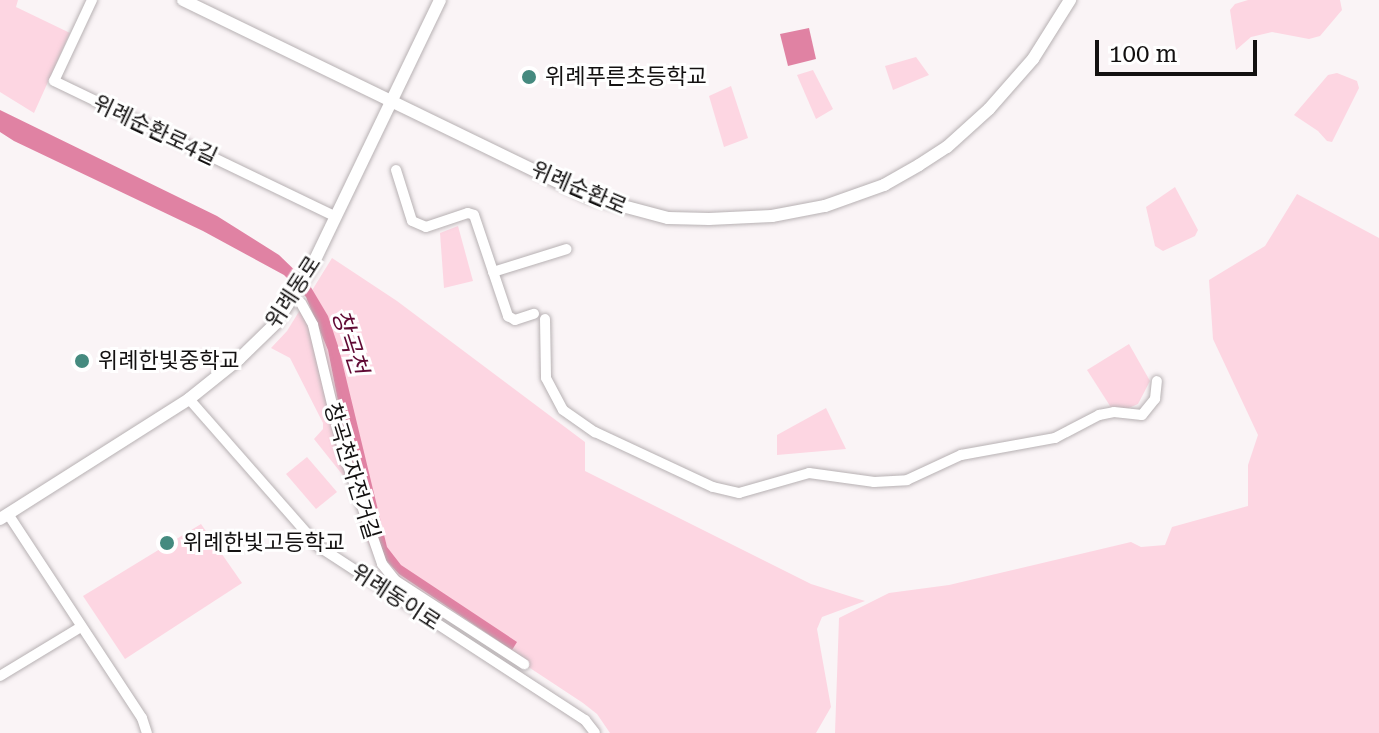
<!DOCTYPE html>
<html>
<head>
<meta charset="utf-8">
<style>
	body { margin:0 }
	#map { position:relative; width:1379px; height:733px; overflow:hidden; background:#faf4f6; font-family:"Roboto Serif","Noto Sans KR",serif }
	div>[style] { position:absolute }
	.green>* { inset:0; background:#fdd6e2 }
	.water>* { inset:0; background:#e082a3 }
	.roads { filter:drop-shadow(0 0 2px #b7b1b3) drop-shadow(0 0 2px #b7b1b3) }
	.minor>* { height:10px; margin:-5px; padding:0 5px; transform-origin:5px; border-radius:5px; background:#fff }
	.tertiary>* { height:12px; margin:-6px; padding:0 6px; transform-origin:6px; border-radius:6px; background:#fff }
	.dots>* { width:22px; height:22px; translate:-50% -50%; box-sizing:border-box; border:4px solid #fff; border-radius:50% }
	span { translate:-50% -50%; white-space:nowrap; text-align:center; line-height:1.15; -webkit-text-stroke:6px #fff; paint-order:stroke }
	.poi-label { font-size:22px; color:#131111 }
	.left { translate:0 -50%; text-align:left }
	.street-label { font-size:22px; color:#131111 }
	.water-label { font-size:24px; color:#600a34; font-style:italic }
	.scale { position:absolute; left:1095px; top:40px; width:162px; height:36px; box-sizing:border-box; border:4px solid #131111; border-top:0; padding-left:10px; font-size:24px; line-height:28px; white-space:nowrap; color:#131111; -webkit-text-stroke:6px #fff; paint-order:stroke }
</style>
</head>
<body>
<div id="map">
	<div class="green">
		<i style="clip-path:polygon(0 0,18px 0,16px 7px,70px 33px,34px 113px,0 92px)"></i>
		<i style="clip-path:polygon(1248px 0,1340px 0,1342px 10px,1320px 36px,1309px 39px,1272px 32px,1251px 37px,1236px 50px,1230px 10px,1235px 4px)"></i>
		<i style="clip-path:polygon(916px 57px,929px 75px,893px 90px,885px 66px)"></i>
		<i style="clip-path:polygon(813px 70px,833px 109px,816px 119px,797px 75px)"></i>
		<i style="clip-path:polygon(1337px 73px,1357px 81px,1359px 88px,1332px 142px,1327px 141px,1318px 131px,1294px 115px,1328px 75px)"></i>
		<i style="clip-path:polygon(731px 86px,748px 138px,724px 147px,709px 96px)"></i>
		<i style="clip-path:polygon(1175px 187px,1198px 230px,1195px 236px,1163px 251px,1155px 246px,1146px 207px)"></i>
		<i style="clip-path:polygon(1297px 194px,1379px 238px,1379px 733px,835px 733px,839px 618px,889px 593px,949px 585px,1131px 542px,1141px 547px,1165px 545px,1172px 527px,1248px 506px,1248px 465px,1258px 435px,1213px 339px,1209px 280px,1265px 246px)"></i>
		<i style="clip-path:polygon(458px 226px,473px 281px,444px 288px,440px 233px)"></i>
		<i style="clip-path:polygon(332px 258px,397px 301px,585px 442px,585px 471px,811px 584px,865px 601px,822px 617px,817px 629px,831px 707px,816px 733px,610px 733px,597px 714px,583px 703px,381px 570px,364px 535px,353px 488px,314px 439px,323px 429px,323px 423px,290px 358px,271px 348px,287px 331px)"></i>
		<i style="clip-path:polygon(1129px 344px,1150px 381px,1138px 404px,1124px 410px,1112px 409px,1087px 370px)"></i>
		<i style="clip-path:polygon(826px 408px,846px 449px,777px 455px,777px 435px)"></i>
		<i style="clip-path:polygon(307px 457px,337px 492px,316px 509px,286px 474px)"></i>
		<i style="clip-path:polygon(201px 524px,242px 583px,125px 659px,83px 596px)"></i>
	</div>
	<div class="water">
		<i style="clip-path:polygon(809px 28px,816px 59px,788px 66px,780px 34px)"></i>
		<i style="clip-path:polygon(0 110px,217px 216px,279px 255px,309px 284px,328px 316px,339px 349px,387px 547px,401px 565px,517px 642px,512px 650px,399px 574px,385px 559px,348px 452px,328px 350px,306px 297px,284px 275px,203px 231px,14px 141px,0 132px)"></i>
	</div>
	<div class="roads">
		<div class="minor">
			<i style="left:92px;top:0;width:89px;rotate:115.1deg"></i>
			<i style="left:54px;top:81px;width:313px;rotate:25.7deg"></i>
			<i style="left:396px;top:170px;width:53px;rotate:72.6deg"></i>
			<i style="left:412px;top:221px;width:15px;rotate:23deg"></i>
			<i style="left:426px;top:227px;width:44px;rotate:-18.4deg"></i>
			<i style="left:468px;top:213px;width:6px;rotate:18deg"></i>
			<i style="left:474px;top:215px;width:107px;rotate:71.4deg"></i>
			<i style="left:508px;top:316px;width:8px;rotate:30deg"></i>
			<i style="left:515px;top:320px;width:20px;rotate:-18deg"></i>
			<i style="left:493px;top:272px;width:77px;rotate:-17.3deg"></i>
			<i style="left:301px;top:303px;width:25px;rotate:61deg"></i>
			<i style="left:313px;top:325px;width:133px;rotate:76.5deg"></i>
			<i style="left:344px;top:454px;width:116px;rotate:70.9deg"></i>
			<i style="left:382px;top:564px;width:22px;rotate:51deg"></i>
			<i style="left:396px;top:581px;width:153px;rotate:33deg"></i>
			<i style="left:545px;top:319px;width:59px;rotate:89deg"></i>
			<i style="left:546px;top:378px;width:36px;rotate:62deg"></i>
			<i style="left:563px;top:410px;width:39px;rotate:35deg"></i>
			<i style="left:595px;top:432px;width:130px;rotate:25deg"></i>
			<i style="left:713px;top:487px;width:27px;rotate:13deg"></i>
			<i style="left:739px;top:493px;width:73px;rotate:-15.9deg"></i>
			<i style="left:809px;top:473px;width:66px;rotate:7.9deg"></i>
			<i style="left:874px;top:482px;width:33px;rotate:-3deg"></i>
			<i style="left:907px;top:480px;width:60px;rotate:-24.8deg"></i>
			<i style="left:961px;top:455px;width:96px;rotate:-10.3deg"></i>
			<i style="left:1055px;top:438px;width:50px;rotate:-27.6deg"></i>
			<i style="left:1099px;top:415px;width:15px;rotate:-11deg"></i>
			<i style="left:1114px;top:412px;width:28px;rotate:6deg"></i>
			<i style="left:1142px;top:415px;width:21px;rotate:-51deg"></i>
			<i style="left:1155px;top:399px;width:18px;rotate:-84deg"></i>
			<i style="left:189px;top:399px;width:196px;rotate:48.7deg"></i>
			<i style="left:318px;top:546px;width:319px;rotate:33.1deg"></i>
			<i style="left:585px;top:720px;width:16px;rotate:52deg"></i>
			<i style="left:8px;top:514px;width:244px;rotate:56.7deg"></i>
			<i style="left:142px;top:718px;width:16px;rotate:72deg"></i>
			<i style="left:0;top:676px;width:95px;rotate:-31.2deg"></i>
		</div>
		<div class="tertiary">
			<i style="left:183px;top:0;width:451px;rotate:25.9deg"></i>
			<i style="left:589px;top:197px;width:82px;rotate:14.9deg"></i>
			<i style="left:668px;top:218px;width:41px;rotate:1.4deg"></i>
			<i style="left:709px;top:219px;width:63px;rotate:-2.7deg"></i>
			<i style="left:772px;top:216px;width:54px;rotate:-10.7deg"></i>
			<i style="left:825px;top:206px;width:63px;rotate:-19.6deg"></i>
			<i style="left:884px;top:185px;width:40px;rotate:-29.7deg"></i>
			<i style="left:919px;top:165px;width:33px;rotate:-33deg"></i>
			<i style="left:947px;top:147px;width:57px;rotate:-42.1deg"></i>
			<i style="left:989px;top:109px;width:67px;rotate:-48.7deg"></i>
			<i style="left:1033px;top:59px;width:70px;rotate:-57.9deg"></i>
			<i style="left:0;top:519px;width:224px;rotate:-32.4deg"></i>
			<i style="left:189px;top:399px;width:64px;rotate:-38.7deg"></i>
			<i style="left:239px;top:359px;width:52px;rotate:-44.2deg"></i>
			<i style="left:276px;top:323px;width:70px;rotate:-57.9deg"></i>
			<i style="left:313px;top:264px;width:293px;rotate:-64.3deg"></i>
		</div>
	</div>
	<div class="dots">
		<i style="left:529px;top:77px;background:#458a7f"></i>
		<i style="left:82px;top:361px;background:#458a7f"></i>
		<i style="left:167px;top:543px;background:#458a7f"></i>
	</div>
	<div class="poi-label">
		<span class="left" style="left:545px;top:77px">위례푸른초등학교</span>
		<span class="left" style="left:98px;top:361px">위례한빛중학교</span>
		<span class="left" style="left:183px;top:543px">위례한빛고등학교</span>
	</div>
	<div class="street-label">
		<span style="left:155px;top:130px;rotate:25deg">위례순환로4길</span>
		<span style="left:579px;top:188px;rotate:23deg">위례순환로</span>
		<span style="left:293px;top:292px;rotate:-57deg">위례동로</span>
		<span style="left:352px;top:471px;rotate:73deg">창곡천자전거길</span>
		<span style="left:396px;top:597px;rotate:33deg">위례동이로</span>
	</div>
	<div class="water-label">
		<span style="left:349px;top:342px;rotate:72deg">창곡천</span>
	</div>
	<div class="scale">100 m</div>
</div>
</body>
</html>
